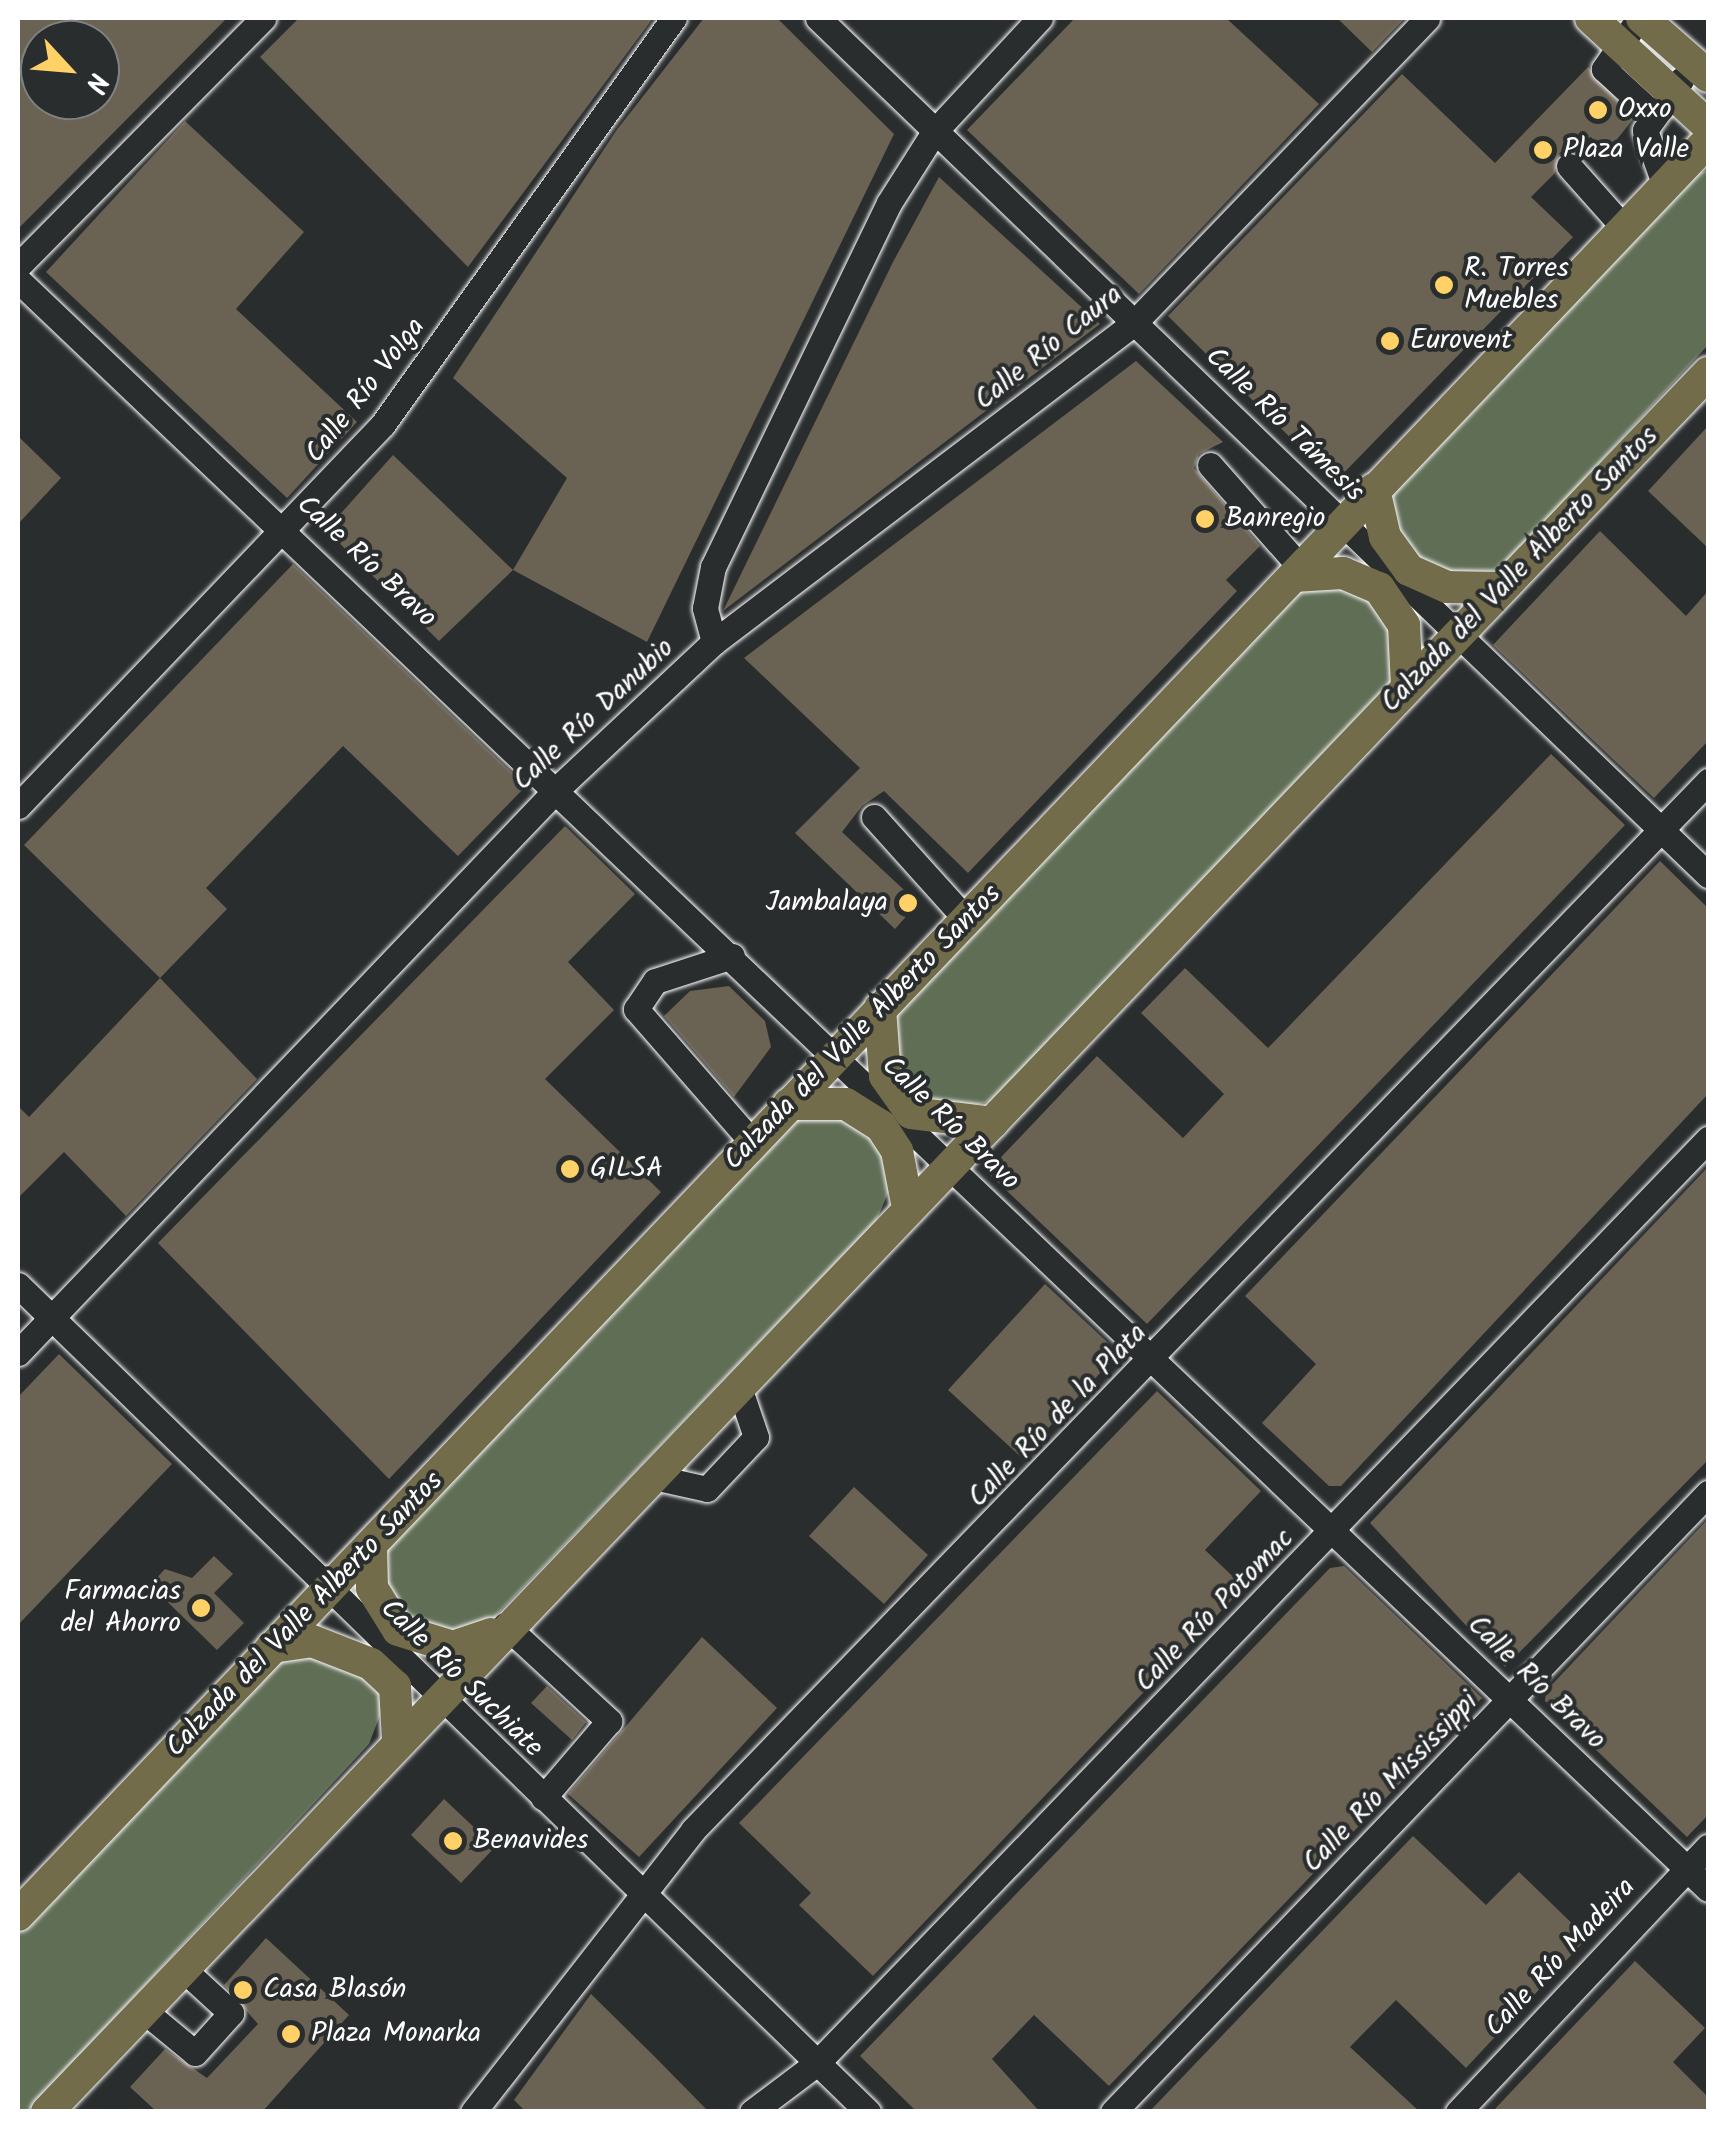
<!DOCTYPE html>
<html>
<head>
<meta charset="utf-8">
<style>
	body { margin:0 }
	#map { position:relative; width:1726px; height:2129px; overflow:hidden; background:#2a2d2e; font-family:Kalam,sans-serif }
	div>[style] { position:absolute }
	.green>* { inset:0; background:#606e56 }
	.building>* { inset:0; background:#6a6252 }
	.roads { filter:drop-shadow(0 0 2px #fff) drop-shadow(0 0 2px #fff) }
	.minor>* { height:25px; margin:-12.5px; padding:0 12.5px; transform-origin:12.5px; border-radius:12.5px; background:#2a2d2e }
	.major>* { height:32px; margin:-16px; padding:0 16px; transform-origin:16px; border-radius:16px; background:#736c4b }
	.dots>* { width:28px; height:28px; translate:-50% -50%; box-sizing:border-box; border:5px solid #2a2d2e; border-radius:50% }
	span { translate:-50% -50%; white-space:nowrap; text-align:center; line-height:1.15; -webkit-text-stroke:8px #2a2d2e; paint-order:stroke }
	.poi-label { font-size:28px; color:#fff }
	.left { translate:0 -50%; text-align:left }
	.right { translate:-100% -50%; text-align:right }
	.street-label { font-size:28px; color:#fff }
	.frame { position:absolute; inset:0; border:20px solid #fff; pointer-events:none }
	.north { position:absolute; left:20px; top:20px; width:100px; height:100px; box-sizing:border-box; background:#2a2d2e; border:2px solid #7f8182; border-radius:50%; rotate:116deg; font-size:28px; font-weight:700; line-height:40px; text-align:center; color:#fff }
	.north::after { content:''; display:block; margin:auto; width:35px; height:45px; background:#ffd166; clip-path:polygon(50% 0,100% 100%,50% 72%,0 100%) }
</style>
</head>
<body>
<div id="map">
	<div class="green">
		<i style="clip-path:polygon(1708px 170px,1708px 345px,1503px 567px,1462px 582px,1421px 572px,1384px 500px,1692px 175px)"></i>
		<i style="clip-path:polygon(1329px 582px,1366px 591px,1399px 646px,1390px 682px,992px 1101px,954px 1110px,920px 1100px,893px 1074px,891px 1008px,1290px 592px)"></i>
		<i style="clip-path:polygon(791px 1115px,867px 1120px,893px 1182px,876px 1221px,480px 1632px,402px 1629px,374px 1567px,392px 1530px)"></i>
		<i style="clip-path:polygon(313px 1648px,375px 1681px,382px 1710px,369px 1744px,28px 2111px,18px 2111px,18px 1929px,276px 1655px)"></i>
	</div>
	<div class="building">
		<i style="clip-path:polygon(evenodd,18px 18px,227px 18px,18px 229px,18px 18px,40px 40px,100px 40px,100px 100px,40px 100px,40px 40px)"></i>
		<i style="clip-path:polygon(299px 18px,653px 18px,468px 267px,260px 57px)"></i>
		<i style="clip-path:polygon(704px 18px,777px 18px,894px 134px,647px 642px,513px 570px,567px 478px,453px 378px,616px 131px)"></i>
		<i style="clip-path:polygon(1075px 18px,1226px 18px,1319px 104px,1139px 294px,967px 130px)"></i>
		<i style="clip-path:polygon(1337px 18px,1405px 18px,1372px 52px)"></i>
		<i style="clip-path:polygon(1588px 67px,1634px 118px,1606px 153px,1591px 137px,1559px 153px,1555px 173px,1531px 197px,1573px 237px,1335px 482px,1168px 316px,1402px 74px,1495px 163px)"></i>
		<i style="clip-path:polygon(185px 121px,304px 232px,236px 309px,357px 422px,287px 498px,46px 272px)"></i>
		<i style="clip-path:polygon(939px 177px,1100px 324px,723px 611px,893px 262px)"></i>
		<i style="clip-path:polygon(1136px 361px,1223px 442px,1199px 454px,1194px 468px,1260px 546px,1226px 580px,1237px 591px,968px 873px,884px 791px,862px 806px,842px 832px,918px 903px,895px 929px,795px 833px,860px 768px,744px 658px)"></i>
		<i style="clip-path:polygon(1708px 426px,1708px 548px,1648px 491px)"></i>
		<i style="clip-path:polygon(18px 436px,61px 478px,18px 524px)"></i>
		<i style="clip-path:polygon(393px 455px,513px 570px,439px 641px,326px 530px)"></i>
		<i style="clip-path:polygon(1600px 531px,1686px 616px,1708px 591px,1708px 741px,1654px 798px,1493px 645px)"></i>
		<i style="clip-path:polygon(293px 564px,526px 786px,458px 856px,343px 746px,206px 888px,227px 909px,160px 978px,24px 845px)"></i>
		<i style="clip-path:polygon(1551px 754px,1625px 825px,1147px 1324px,987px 1172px,1097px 1056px,1183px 1138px,1224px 1094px,1141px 1013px,1185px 968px,1268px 1048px)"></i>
		<i style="clip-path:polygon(565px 826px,635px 894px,568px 962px,614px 1010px,545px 1079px,661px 1192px,389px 1479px,158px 1243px)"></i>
		<i style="clip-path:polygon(1660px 861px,1708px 908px,1708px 1094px,1341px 1486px,1329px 1486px,1262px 1423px,1316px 1364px,1245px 1296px)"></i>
		<i style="clip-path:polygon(160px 978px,257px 1079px,126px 1216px,64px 1152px,18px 1198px,18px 1106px,29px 1117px)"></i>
		<i style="clip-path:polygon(729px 986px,765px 1021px,771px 1047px,734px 1097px,664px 1016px,690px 991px)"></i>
		<i style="clip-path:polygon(1708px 1167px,1708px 1460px,1505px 1667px,1370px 1523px)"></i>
		<i style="clip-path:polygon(1045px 1284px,1119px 1353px,1021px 1457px,948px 1390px)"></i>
		<i style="clip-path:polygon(59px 1354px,172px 1464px,18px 1625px,18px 1397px)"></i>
		<i style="clip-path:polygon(1157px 1391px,1261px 1491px,1205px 1550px,1244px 1587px,873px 1976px,799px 1905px,811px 1893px,739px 1823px)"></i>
		<i style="clip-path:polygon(854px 1487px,928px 1555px,884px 1604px,809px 1536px)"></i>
		<i style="clip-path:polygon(1708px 1519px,1708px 1815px,1687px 1837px,1545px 1701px,1546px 1691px)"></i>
		<i style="clip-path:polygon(214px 1556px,233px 1574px,214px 1593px,244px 1623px,217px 1650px,150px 1585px,165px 1569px,192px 1578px)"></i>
		<i style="clip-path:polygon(1344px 1566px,1482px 1698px,1109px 2086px,1034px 2015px,992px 2059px,1040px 2112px,917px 2112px,860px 2056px,1330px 1568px)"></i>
		<i style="clip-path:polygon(702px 1637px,777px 1708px,639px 1857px,568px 1794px)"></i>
		<i style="clip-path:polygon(547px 1686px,586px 1722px,572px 1740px,531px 1703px)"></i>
		<i style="clip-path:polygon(444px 1799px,495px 1847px,461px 1883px,411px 1835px)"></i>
		<i style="clip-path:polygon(1413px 1836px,1486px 1905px,1519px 1872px,1587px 1938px,1466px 2068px,1396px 2000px,1350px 2047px,1420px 2112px,1149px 2112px)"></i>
		<i style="clip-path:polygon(266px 1938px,349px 2015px,262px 2112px,157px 2112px,130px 2087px,165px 2049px,207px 2078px,258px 2024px,224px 1985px)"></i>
		<i style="clip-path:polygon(1635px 1961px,1705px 2028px,1673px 2062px,1708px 2097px,1708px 2112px,1492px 2112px)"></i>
		<i style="clip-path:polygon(591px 1994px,655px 2057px,709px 2112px,526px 2112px,514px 2100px)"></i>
	</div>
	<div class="roads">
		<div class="minor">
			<i style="left:818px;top:18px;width:1236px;rotate:43.92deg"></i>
			<i style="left:1639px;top:18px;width:62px;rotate:124.5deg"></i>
			<i style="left:1604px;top:69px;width:65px;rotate:42.5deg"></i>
			<i style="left:1569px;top:166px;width:83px;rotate:48.4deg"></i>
			<i style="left:1665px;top:186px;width:59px;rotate:-109.7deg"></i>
			<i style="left:1645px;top:130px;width:62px;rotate:-54.2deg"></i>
			<i style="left:18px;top:266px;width:349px;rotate:-45.3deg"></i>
			<i style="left:18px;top:280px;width:2333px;rotate:43.59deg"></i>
			<i style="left:1210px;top:465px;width:137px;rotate:48.5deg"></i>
			<i style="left:714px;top:642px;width:35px;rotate:-105deg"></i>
			<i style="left:705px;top:608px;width:42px;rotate:-79deg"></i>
			<i style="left:713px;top:567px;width:404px;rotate:-64.2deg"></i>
			<i style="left:889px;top:203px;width:84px;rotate:-57.6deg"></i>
			<i style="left:934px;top:132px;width:156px;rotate:-47.1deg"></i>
			<i style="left:18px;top:806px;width:528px;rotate:-46.3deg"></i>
			<i style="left:383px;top:424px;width:500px;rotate:-54.4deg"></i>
			<i style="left:874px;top:817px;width:137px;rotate:48deg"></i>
			<i style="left:732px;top:956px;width:81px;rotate:162deg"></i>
			<i style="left:655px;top:981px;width:34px;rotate:124deg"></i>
			<i style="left:636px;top:1009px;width:178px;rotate:48.9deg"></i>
			<i style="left:18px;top:1285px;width:1186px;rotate:44.21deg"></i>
			<i style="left:18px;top:1353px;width:783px;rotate:-46.29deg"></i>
			<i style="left:559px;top:787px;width:212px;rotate:-43.1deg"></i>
			<i style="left:714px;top:642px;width:527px;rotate:-37.22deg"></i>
			<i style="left:1134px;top:323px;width:423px;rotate:-46.1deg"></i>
			<i style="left:649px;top:1476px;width:59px;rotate:12.6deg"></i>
			<i style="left:707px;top:1489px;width:71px;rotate:-46.7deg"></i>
			<i style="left:756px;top:1437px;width:56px;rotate:-108.8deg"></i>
			<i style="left:505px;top:1625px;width:142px;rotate:42.7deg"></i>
			<i style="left:609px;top:1721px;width:101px;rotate:130.6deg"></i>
			<i style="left:143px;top:2010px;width:67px;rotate:39.6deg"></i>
			<i style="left:195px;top:2053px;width:54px;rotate:-48deg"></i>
			<i style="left:231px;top:2013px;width:65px;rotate:-137.5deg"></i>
			<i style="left:473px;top:2112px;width:358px;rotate:-52deg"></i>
			<i style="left:693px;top:1830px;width:1460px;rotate:-45.94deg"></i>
			<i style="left:752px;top:2112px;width:81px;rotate:-37deg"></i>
			<i style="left:817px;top:2063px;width:1284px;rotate:-46.04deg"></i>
			<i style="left:1113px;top:2112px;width:859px;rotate:-46.13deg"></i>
			<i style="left:1458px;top:2112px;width:364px;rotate:-46.7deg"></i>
		</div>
		<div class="major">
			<i style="left:1591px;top:18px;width:159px;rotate:42.7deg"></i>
			<i style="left:1642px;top:18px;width:88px;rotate:41.3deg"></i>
			<i style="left:1374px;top:489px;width:49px;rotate:77.1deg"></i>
			<i style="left:1385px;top:537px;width:41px;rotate:54deg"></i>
			<i style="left:1409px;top:570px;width:42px;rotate:24.1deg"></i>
			<i style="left:1447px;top:587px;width:53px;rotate:1.1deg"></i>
			<i style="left:1294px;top:576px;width:49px;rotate:-3.5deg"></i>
			<i style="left:1343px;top:573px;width:39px;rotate:23deg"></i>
			<i style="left:1379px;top:588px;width:45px;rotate:56deg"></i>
			<i style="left:1404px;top:625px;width:62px;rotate:87.2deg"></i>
			<i style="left:880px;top:1008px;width:68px;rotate:85.8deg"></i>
			<i style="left:885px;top:1076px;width:45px;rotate:54.9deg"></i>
			<i style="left:911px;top:1113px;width:82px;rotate:7deg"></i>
			<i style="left:789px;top:1104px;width:57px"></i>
			<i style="left:846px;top:1104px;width:41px;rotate:32.2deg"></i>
			<i style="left:881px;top:1126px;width:30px;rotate:57deg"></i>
			<i style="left:897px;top:1151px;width:58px;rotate:79.1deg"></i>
			<i style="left:371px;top:1547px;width:41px;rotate:88.6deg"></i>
			<i style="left:372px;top:1588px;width:49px;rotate:58.2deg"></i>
			<i style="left:398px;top:1630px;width:58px;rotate:17.2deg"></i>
			<i style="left:453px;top:1647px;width:40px;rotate:-18.9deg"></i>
			<i style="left:272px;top:1647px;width:40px;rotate:-8.5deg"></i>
			<i style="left:312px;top:1641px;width:63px;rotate:21.3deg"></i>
			<i style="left:371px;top:1664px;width:33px;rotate:43deg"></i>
			<i style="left:395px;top:1686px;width:55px;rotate:86.9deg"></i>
			<i style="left:18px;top:1915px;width:2450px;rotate:-46.39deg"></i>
			<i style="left:47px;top:2112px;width:2405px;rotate:-46.31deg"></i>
		</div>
	</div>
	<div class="dots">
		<i style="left:1598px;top:110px;background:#ffd166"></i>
		<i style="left:1543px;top:150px;background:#ffd166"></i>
		<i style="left:1444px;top:285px;background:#ffd166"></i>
		<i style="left:1390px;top:341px;background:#ffd166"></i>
		<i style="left:1205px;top:519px;background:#ffd166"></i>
		<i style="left:908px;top:903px;background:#ffd166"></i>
		<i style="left:570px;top:1169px;background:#ffd166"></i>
		<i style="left:201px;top:1608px;background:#ffd166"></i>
		<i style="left:453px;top:1841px;background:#ffd166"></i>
		<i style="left:243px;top:1990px;background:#ffd166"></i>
		<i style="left:291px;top:2034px;background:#ffd166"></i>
	</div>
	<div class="poi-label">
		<span class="left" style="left:1618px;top:110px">Oxxo</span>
		<span class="left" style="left:1563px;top:150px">Plaza Valle</span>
		<span class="left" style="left:1464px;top:285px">R. Torres<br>Muebles</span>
		<span class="left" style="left:1410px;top:341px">Eurovent</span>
		<span class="left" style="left:1225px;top:519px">Banregio</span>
		<span class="right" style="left:888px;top:903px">Jambalaya</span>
		<span class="left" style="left:590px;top:1169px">GILSA</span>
		<span class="right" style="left:181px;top:1608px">Farmacias<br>del Ahorro</span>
		<span class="left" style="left:473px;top:1841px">Benavides</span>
		<span class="left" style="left:263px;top:1990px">Casa Blasón</span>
		<span class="left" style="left:311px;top:2034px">Plaza Monarka</span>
	</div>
	<div class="street-label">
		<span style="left:1049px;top:348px;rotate:-39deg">Calle Río Caura</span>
		<span style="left:366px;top:391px;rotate:-52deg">Calle Río Volga</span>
		<span style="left:1284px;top:425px;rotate:44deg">Calle Río Támesis</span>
		<span style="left:366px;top:562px;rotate:43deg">Calle Río Bravo</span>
		<span style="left:1520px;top:570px;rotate:-46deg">Calzada del Valle Alberto Santos</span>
		<span style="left:594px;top:715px;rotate:-43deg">Calle Río Danubio</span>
		<span style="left:863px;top:1028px;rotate:-46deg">Calzada del Valle Alberto Santos</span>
		<span style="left:950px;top:1124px;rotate:44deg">Calle Río Bravo</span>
		<span style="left:1058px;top:1416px;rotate:-46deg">Calle Río de la Plata</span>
		<span style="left:1215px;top:1611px;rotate:-46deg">Calle Río Potomac</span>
		<span style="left:305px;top:1615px;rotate:-46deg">Calzada del Valle Alberto Santos</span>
		<span style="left:461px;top:1679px;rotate:44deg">Calle Río Suchiate</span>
		<span style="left:1536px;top:1683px;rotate:44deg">Calle Río Bravo</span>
		<span style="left:1391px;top:1783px;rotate:-46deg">Calle Río Mississippi</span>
		<span style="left:1561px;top:1958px;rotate:-47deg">Calle Río Madeira</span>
	</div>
	<div class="frame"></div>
	<div class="north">N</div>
</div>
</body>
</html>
